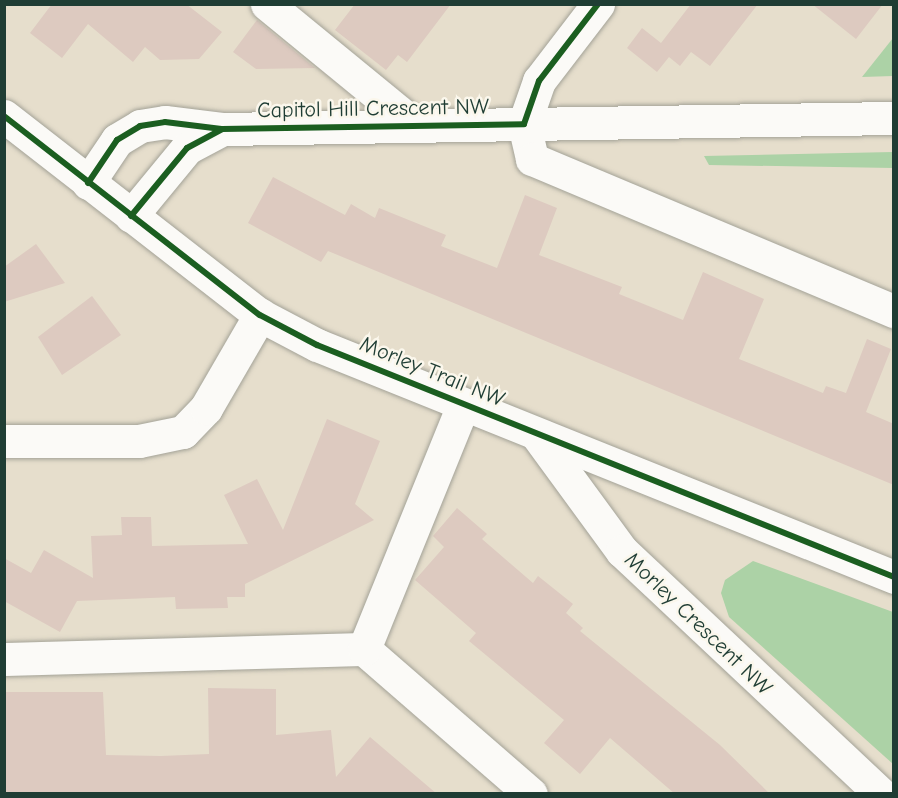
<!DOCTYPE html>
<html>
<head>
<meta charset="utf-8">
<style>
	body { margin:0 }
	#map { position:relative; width:898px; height:798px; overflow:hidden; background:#e6decc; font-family:"Comic Neue",sans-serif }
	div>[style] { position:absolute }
	.green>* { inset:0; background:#acd2a6 }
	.building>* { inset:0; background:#ddcac0 }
	.roads { filter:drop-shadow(0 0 2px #a3a297) drop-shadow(0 0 2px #a3a297) }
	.minor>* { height:33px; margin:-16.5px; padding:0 16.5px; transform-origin:16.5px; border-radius:16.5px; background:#fbfaf7 }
	.cycleway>* { height:6px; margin:-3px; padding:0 3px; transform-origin:3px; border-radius:3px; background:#1b5e20 }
	span { translate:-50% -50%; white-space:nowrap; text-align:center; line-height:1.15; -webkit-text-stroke:5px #fbf7ec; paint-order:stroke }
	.street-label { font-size:22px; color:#1f3d34 }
	.frame { position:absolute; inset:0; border:6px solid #1f3d34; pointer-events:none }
</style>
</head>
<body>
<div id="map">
	<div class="green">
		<i style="clip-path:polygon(893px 38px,893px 76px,862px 77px)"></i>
		<i style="clip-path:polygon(893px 152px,893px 168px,709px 165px,704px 156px)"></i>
		<i style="clip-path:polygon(753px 561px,893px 612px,893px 764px,729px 617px,721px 593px,725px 580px)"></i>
	</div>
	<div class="building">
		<i style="clip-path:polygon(52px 4px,186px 4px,222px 32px,199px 59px,160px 60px,145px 47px,133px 62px,88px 24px,62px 58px,30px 33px)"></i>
		<i style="clip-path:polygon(355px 4px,451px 4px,407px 62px,398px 55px,386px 70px,335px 30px)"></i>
		<i style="clip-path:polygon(691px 4px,758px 4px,710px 66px,691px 52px,680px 66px,669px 57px,657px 72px,627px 48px,642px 28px,661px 43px)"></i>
		<i style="clip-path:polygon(812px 4px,883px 4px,856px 39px)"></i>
		<i style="clip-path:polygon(257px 20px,315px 68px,256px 69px,233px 52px)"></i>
		<i style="clip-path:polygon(273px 177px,345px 215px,351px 204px,375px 218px,379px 208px,446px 235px,441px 246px,497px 268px,525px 195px,557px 208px,539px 255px,622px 287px,619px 294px,683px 320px,703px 272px,764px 299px,739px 359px,823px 393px,826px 386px,846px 393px,867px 339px,891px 349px,866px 412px,894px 424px,894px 485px,328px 251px,321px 262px,248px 223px)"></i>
		<i style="clip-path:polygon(36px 244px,65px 283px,4px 302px,4px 267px)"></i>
		<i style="clip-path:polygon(92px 296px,121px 335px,62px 375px,38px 337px)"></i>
		<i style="clip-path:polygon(327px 419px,380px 441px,355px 504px,374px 520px,245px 584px,245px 597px,227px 597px,228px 608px,176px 609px,175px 597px,77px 601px,60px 632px,4px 601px,4px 558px,31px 573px,44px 550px,93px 578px,91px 536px,122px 535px,121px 517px,151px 517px,152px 546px,248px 544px,224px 495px,257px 479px,283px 530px)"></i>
		<i style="clip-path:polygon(457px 508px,487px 534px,482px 539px,533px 583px,538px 576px,573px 604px,566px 613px,583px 628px,580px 631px,720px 745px,770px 794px,675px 794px,610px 738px,580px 774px,544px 743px,564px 720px,469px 641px,476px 633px,415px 580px,444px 547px,433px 536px)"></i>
		<i style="clip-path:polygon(208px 688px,276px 689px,276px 735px,331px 730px,336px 777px,370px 737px,437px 794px,4px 794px,4px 692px,103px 692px,106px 755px,161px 756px,209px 754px)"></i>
	</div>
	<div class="roads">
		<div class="minor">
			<i style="left:267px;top:4px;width:191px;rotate:39.3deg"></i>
			<i style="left:4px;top:116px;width:324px;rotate:37.9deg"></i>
			<i style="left:260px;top:315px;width:64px;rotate:27.8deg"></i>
			<i style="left:317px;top:345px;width:622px;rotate:21.9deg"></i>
			<i style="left:524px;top:124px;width:36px;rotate:77deg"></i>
			<i style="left:532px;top:159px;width:393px;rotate:22.8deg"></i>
			<i style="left:524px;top:124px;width:46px;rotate:-70.8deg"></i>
			<i style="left:539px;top:81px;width:97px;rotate:-52.5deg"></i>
			<i style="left:88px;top:183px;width:52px;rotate:-56deg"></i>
			<i style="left:117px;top:140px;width:27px;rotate:-31deg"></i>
			<i style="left:140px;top:126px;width:25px;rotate:-9deg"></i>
			<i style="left:165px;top:122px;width:57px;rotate:7deg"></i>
			<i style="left:222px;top:129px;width:672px;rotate:-0.94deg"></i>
			<i style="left:131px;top:216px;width:88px;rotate:-50.5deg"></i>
			<i style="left:187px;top:148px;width:40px;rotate:-28deg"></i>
			<i style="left:537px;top:435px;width:144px;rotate:53.8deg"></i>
			<i style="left:622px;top:551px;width:355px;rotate:43.2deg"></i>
			<i style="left:4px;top:441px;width:135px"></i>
			<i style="left:139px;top:441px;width:45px;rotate:-11.6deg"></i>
			<i style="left:183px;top:432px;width:33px;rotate:-46deg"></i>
			<i style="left:206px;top:408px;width:108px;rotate:-59.9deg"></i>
			<i style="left:364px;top:649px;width:221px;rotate:41deg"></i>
			<i style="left:4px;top:659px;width:360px;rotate:-1.6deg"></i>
			<i style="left:364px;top:649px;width:263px;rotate:-67.9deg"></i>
		</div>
	</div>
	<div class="cycleway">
		<i style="left:4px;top:116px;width:324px;rotate:37.9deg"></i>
		<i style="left:260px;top:315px;width:64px;rotate:27.8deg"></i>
		<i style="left:317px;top:345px;width:622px;rotate:21.9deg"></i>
		<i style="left:88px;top:183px;width:52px;rotate:-56deg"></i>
		<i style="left:117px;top:140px;width:27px;rotate:-31deg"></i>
		<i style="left:140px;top:126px;width:25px;rotate:-9deg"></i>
		<i style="left:165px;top:122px;width:57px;rotate:7deg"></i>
		<i style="left:222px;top:129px;width:302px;rotate:-0.9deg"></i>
		<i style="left:524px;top:124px;width:46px;rotate:-70.8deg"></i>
		<i style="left:539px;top:81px;width:97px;rotate:-52.5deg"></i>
		<i style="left:131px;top:216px;width:88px;rotate:-50.5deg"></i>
		<i style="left:187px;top:148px;width:40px;rotate:-28deg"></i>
	</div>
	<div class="street-label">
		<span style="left:373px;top:109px;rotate:-1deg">Capitol Hill Crescent NW</span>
		<span style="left:432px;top:372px;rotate:22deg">Morley Trail NW</span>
		<span style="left:698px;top:624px;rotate:44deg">Morley Crescent NW</span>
	</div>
	<div class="frame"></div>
</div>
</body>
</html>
